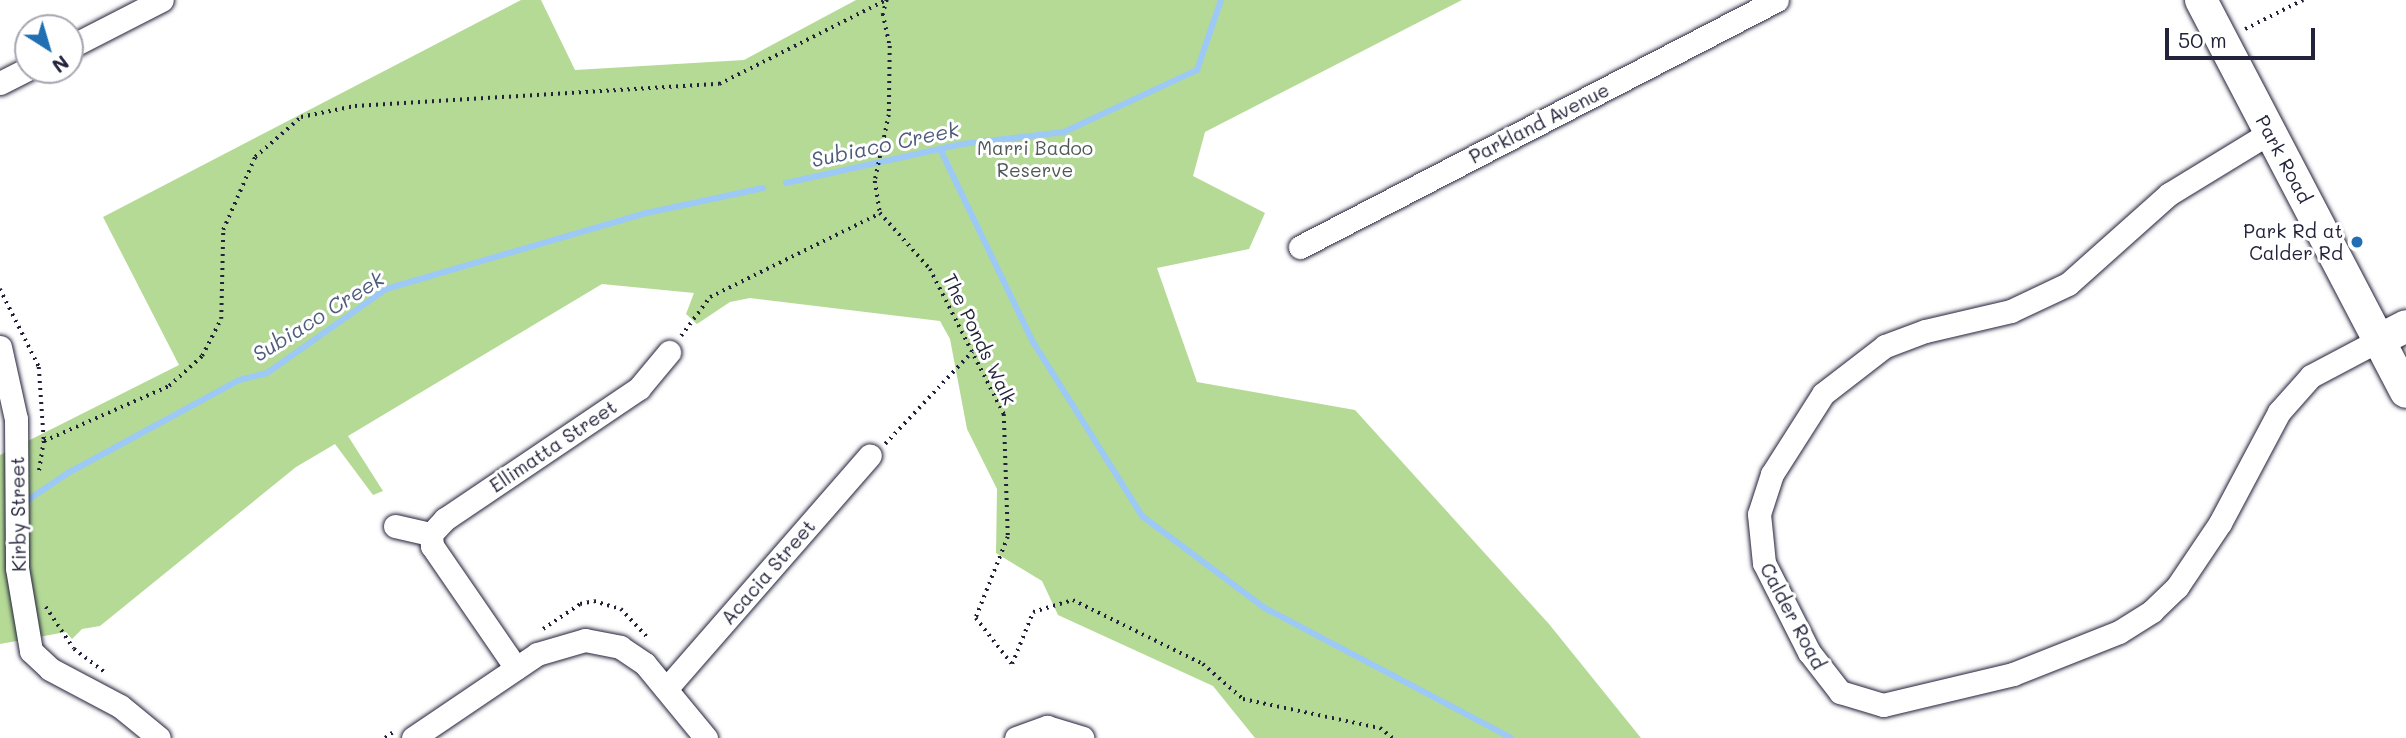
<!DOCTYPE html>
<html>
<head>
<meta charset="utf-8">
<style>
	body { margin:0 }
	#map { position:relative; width:2406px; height:738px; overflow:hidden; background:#fff; font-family:Mali,sans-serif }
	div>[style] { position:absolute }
	.green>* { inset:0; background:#b5da95 }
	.stream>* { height:6px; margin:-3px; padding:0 3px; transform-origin:3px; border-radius:3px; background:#9cc9f6 }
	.path>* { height:3.5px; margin-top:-1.75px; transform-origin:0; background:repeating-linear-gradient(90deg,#22223b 0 2px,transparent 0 7px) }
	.roads { filter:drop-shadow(0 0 2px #22223b) drop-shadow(0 0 2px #22223b) }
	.street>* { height:23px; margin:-11.5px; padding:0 11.5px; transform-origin:11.5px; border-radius:11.5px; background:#fff }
	.secondary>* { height:32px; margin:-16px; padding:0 16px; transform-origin:16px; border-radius:16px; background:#fff }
	.dots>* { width:19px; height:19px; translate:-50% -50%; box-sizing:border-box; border:4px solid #fff; border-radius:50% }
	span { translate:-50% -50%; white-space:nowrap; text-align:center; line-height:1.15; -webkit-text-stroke:6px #fff; paint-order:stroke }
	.street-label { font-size:19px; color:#22223b }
	.park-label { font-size:19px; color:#4e5956 }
	.poi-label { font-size:19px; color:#22223b }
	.right { translate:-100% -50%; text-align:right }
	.water-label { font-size:21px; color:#4d5c7c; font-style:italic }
	.north { position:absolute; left:14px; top:14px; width:70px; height:70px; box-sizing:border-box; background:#fff; border:2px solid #a7a7b1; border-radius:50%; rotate:143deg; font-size:19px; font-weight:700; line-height:28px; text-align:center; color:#22223b }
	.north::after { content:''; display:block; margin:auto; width:24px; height:32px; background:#1f6fb2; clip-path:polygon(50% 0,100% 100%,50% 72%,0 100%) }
	.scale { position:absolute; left:2165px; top:28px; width:150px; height:32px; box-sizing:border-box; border:4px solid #22223b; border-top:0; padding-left:9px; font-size:21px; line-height:24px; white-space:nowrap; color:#22223b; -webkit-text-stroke:5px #fff; paint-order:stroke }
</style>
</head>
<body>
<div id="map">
	<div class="green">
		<i style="clip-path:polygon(521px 0,541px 0,575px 70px,744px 60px,856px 0,1462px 0,1205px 132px,1193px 176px,1265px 213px,1249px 249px,1157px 268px,1197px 382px,1355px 410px,1549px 624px,1641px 738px,1255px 738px,1213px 686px,1058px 615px,1042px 581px,996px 553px,997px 489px,967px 429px,950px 339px,940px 321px,750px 298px,730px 302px,697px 324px,686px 314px,694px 293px,602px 284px,348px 436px,383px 491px,373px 495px,335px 444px,296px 467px,100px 626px,82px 629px,72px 639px,66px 632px,0 644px,0 455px,179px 365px,103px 217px)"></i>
	</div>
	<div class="stream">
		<i style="left:940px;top:149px;width:214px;rotate:64.3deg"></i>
		<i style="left:1033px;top:342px;width:205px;rotate:57.9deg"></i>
		<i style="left:1142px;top:516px;width:151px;rotate:36.9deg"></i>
		<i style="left:1263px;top:607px;width:280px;rotate:27.8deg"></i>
		<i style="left:786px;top:183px;width:180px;rotate:-12.5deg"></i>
		<i style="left:962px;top:144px;width:103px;rotate:-6.7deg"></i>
		<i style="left:1064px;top:132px;width:147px;rotate:-25deg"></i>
		<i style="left:1197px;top:70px;width:74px;rotate:-71.1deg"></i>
		<i style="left:22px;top:504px;width:55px;rotate:-34deg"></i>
		<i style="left:68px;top:473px;width:195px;rotate:-28.5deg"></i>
		<i style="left:239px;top:380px;width:29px;rotate:-14deg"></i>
		<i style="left:267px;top:373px;width:146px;rotate:-35.2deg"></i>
		<i style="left:386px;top:289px;width:267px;rotate:-16.3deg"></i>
		<i style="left:642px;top:214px;width:124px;rotate:-12.1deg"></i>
	</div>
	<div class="path">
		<i style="left:887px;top:0;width:15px;rotate:106deg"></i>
		<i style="left:883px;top:14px;width:33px;rotate:78deg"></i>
		<i style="left:890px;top:46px;width:69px;rotate:90.8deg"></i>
		<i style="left:889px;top:115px;width:67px;rotate:102deg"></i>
		<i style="left:875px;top:181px;width:32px;rotate:81deg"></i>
		<i style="left:880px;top:213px;width:75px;rotate:48.2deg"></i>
		<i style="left:930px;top:269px;width:163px;rotate:63deg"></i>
		<i style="left:1004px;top:414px;width:123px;rotate:88.1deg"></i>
		<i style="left:1008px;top:537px;width:87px;rotate:111.6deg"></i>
		<i style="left:976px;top:618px;width:58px;rotate:52deg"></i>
		<i style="left:1012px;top:664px;width:56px;rotate:-68deg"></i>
		<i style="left:1033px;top:612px;width:42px;rotate:-16.7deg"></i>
		<i style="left:1073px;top:600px;width:145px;rotate:26.2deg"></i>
		<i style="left:1203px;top:664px;width:53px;rotate:41.2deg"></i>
		<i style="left:1243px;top:699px;width:140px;rotate:12deg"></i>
		<i style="left:1380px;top:728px;width:16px;rotate:38deg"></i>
		<i style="left:2245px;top:29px;width:65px;rotate:-26.6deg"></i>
		<i style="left:0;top:289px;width:87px;rotate:63.4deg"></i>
		<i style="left:39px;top:367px;width:74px;rotate:86.1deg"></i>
		<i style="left:44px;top:441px;width:30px;rotate:99deg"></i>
		<i style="left:681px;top:336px;width:49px;rotate:-53.4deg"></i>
		<i style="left:710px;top:297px;width:188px;rotate:-26.2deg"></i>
		<i style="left:44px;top:441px;width:137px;rotate:-23.7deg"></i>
		<i style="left:169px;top:386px;width:45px;rotate:-42.3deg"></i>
		<i style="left:202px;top:356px;width:42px;rotate:-62.8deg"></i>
		<i style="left:221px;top:319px;width:89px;rotate:-88.7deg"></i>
		<i style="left:223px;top:230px;width:80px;rotate:-66.3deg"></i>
		<i style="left:255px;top:157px;width:61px;rotate:-41deg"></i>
		<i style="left:301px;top:117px;width:55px;rotate:-11.5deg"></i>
		<i style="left:355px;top:106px;width:365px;rotate:-3.5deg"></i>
		<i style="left:719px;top:84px;width:187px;rotate:-26.7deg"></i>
		<i style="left:885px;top:444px;width:127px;rotate:-46.6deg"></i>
		<i style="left:46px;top:607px;width:50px;rotate:56.3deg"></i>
		<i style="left:74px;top:649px;width:40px;rotate:37deg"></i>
		<i style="left:543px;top:629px;width:45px;rotate:-34deg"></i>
		<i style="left:580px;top:604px;width:14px;rotate:-12deg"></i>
		<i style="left:594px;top:601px;width:28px;rotate:17deg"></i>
		<i style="left:621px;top:609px;width:41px;rotate:47deg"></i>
		<i style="left:385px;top:738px;width:9px;rotate:-36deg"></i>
	</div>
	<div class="roads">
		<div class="street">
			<i style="left:70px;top:47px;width:103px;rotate:-27.1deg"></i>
			<i style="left:0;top:83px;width:31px;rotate:-27deg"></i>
			<i style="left:2269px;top:133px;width:117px;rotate:148.6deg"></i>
			<i style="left:2169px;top:194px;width:135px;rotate:138.3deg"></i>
			<i style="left:2068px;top:284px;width:63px;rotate:154.7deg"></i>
			<i style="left:2011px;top:311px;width:88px;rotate:166.9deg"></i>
			<i style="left:1925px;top:331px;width:43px;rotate:159.4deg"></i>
			<i style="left:1885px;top:346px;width:78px;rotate:142.3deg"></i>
			<i style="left:1823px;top:394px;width:95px;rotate:122.5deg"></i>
			<i style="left:1772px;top:474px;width:42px;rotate:108deg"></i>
			<i style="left:1759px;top:514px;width:49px;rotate:84.2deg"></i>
			<i style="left:1764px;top:563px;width:100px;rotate:63.2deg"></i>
			<i style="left:1809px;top:652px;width:51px;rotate:52.2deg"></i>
			<i style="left:1840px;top:692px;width:45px;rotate:16.8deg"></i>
			<i style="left:1883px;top:705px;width:134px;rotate:-13.4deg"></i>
			<i style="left:2013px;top:674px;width:114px;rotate:-21.6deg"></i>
			<i style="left:2119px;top:632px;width:39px;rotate:-32deg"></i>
			<i style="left:2152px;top:611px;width:35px;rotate:-44deg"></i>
			<i style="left:2177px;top:587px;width:77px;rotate:-56.1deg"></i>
			<i style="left:2220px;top:523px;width:126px;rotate:-62deg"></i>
			<i style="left:2279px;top:412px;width:48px;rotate:-48.4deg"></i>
			<i style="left:2311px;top:376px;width:77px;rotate:-27.9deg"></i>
			<i style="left:1300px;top:247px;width:537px;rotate:-27.38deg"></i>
			<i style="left:0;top:347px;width:74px;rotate:77.5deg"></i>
			<i style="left:16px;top:419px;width:149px;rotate:89.6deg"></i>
			<i style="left:17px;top:568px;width:84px;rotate:80.4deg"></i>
			<i style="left:31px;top:651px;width:26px;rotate:43deg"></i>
			<i style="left:50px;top:669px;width:79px;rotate:27.9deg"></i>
			<i style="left:120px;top:706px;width:50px;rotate:39.4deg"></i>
			<i style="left:395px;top:526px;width:37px;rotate:13deg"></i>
			<i style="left:516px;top:668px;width:148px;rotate:-124.5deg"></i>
			<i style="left:432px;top:546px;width:12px;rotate:-95deg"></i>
			<i style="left:431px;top:534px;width:21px;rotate:-47deg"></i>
			<i style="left:445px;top:519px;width:234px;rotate:-34deg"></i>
			<i style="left:639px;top:388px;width:47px;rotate:-50.2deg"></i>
			<i style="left:666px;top:689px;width:310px;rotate:-48.9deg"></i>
			<i style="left:413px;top:738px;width:150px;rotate:-34.1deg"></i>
			<i style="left:537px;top:654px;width:50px;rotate:-16.3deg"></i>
			<i style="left:585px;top:640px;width:36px;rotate:11deg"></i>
			<i style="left:620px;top:647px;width:30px;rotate:34deg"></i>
			<i style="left:645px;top:664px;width:96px;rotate:50.5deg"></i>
			<i style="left:1016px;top:738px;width:33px;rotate:-20deg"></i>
			<i style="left:1047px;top:727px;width:37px;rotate:17deg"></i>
		</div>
		<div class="secondary">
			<i style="left:2201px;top:0;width:442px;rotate:62.4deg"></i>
			<i style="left:2379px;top:340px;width:30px;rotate:-27deg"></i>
		</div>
	</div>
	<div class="dots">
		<i style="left:2357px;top:242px;background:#1f6fb2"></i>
	</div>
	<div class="street-label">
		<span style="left:1539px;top:123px;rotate:-27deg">Parkland Avenue</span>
		<span style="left:2284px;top:159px;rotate:62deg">Park Road</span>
		<span style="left:980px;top:339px;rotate:64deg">The Ponds Walk</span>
		<span style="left:553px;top:446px;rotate:-34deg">Ellimatta Street</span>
		<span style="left:18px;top:514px;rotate:-91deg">Kirby Street</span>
		<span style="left:768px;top:572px;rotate:-49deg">Acacia Street</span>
		<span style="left:1793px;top:616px;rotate:62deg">Calder Road</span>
	</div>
	<div class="park-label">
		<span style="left:1035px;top:159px">Marri Badoo<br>Reserve</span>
	</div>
	<div class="poi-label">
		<span class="right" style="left:2343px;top:242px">Park Rd at<br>Calder Rd</span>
	</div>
	<div class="water-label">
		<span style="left:885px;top:144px;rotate:-12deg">Subiaco Creek</span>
		<span style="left:318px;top:316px;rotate:-32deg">Subiaco Creek</span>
	</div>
	<div class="north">N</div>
	<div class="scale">50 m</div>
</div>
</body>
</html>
